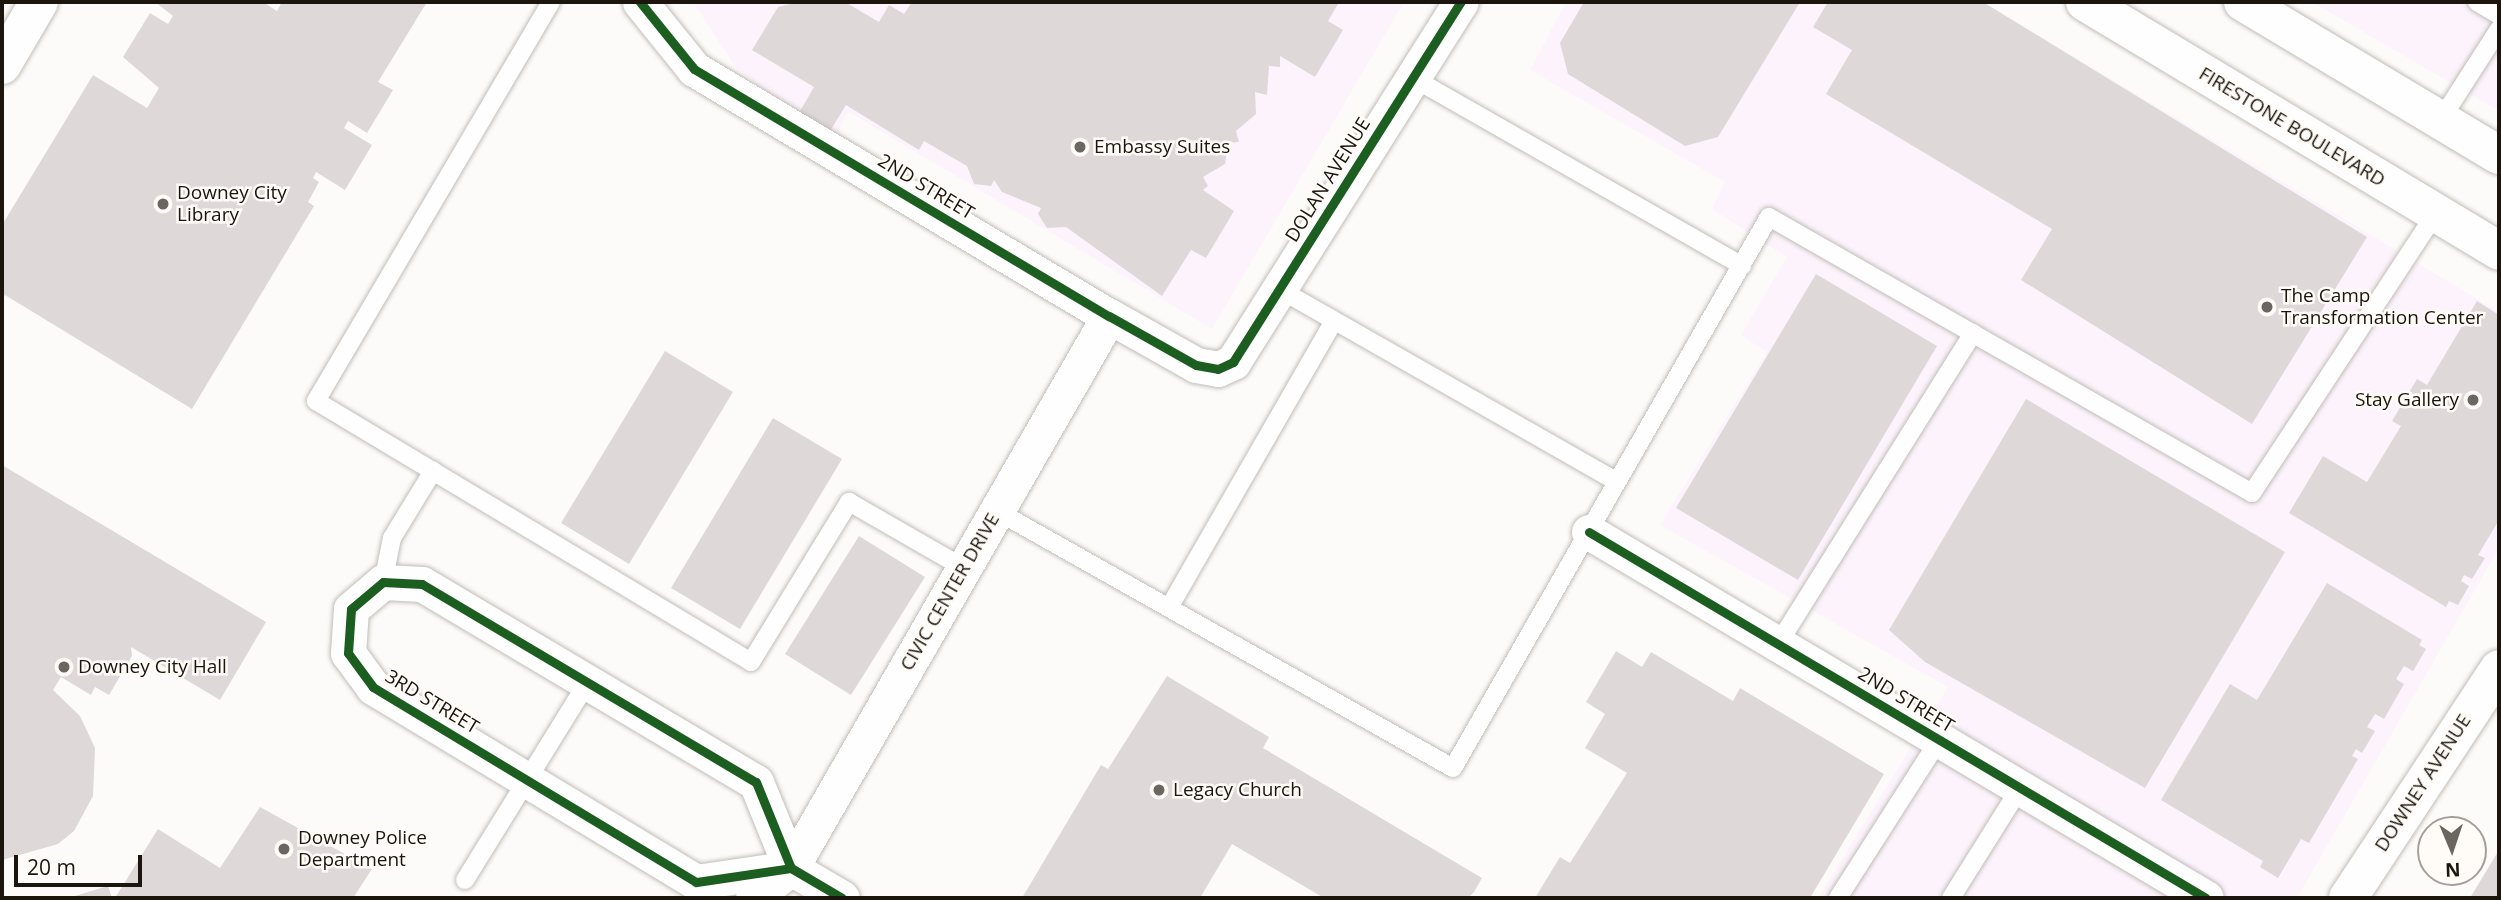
<!DOCTYPE html>
<html>
<head>
<meta charset="utf-8">
<style>
	body { margin:0 }
	#map { position:relative; width:2501px; height:900px; overflow:hidden; background:#fdfbf9; font-family:"Open Sans",sans-serif }
	div>[style] { position:absolute }
	.commercial>* { inset:0; background:#fcf3fc }
	.building>* { inset:0; background:#ded8d9 }
	.roads { filter:drop-shadow(0 0 2px #c1bdb8) drop-shadow(0 0 2px #c1bdb8) }
	.service>* { height:18px; margin:-9px; padding:0 9px; transform-origin:9px; border-radius:9px; background:#fffefe }
	.minor>* { height:35px; margin:-17.5px; padding:0 17.5px; transform-origin:17.5px; border-radius:17.5px; background:#fffefe }
	.tertiary>* { height:38px; margin:-19px; padding:0 19px; transform-origin:19px; border-radius:19px; background:#fffefe }
	.secondary>* { height:38px; margin:-19px; padding:0 19px; transform-origin:19px; border-radius:19px; background:#fffefe }
	.primary>* { height:38px; margin:-19px; padding:0 19px; transform-origin:19px; border-radius:19px; background:#fffefe }
	.cycleway>* { height:9px; margin:-4.5px; padding:0 4.5px; transform-origin:4.5px; border-radius:4.5px; background:#1b5e20 }
	.dots>* { width:19px; height:19px; translate:-50% -50%; box-sizing:border-box; border:4px solid #fffbf7; border-radius:50% }
	span { translate:-50% -50%; white-space:nowrap; text-align:center; line-height:1.15; -webkit-text-stroke:5px #fffbf7; paint-order:stroke }
	.street-label { font-size:19px; color:#1b150e }
	.poi-label { font-size:19px; color:#1b150e }
	.left { translate:0 -50%; text-align:left }
	.right { translate:-100% -50%; text-align:right }
	.frame { position:absolute; inset:0; border:4px solid #1b150e; pointer-events:none }
	.north { position:absolute; left:2417px; top:816px; width:70px; height:70px; box-sizing:border-box; background:#fffbf7; border:2px solid #a49f9a; border-radius:50%; rotate:178deg; font-size:19px; font-weight:700; line-height:28px; text-align:center; color:#1b150e }
	.north::after { content:''; display:block; margin:auto; width:24px; height:32px; background:#6a6660; clip-path:polygon(50% 0,100% 100%,50% 72%,0 100%) }
	.scale { position:absolute; left:14px; top:855px; width:128px; height:32px; box-sizing:border-box; border:4px solid #1b150e; border-top:0; padding-left:9px; font-size:21px; line-height:24px; white-space:nowrap; color:#1b150e; -webkit-text-stroke:5px #fffbf7; paint-order:stroke }
</style>
</head>
<body>
<div id="map">
	<div class="commercial">
		<i style="clip-path:polygon(693px 2px,1404px 2px,1212px 329px,849px 112px,832px 141px,737px 69px)"></i>
		<i style="clip-path:polygon(1566px 2px,1983px 2px,2499px 312px,2499px 548px,2297px 898px,1818px 898px,1948px 687px,1660px 525px,1767px 352px,1741px 335px,1787px 257px,1712px 209px,1725px 182px,1530px 70px)"></i>
		<i style="clip-path:polygon(2312px 2px,2499px 2px,2499px 111px)"></i>
	</div>
	<div class="building">
		<i style="clip-path:polygon(155px 2px,263px 2px,277px 11px,282px 2px,427px 2px,378px 82px,393px 90px,367px 133px,348px 121px,344px 128px,372px 145px,345px 190px,316px 172px,313px 178px,319px 182px,308px 202px,314px 206px,192px 409px,5px 295px,2px 300px,2px 225px,93px 75px,147px 108px,159px 88px,123px 57px,150px 13px,168px 24px,173px 16px)"></i>
		<i style="clip-path:polygon(799px 2px,845px 2px,879px 22px,889px 5px,904px 14px,912px 2px,1339px 2px,1328px 21px,1343px 30px,1315px 77px,1280px 56px,1280px 67px,1269px 66px,1267px 95px,1255px 92px,1256px 114px,1236px 131px,1239px 142px,1228px 143px,1225px 164px,1203px 177px,1208px 186px,1203px 190px,1234px 211px,1206px 258px,1191px 250px,1162px 296px,1066px 227px,1047px 228px,1038px 214px,1041px 208px,1002px 192px,994px 180px,991px 186px,974px 184px,967px 166px,924px 141px,919px 150px,846px 105px,830px 131px,799px 113px,814px 87px,752px 50px,778px 7px)"></i>
		<i style="clip-path:polygon(1584px 2px,1800px 2px,1718px 137px,1685px 146px,1568px 74px,1560px 43px)"></i>
		<i style="clip-path:polygon(1828px 2px,1983px 2px,2367px 237px,2252px 424px,2021px 280px,2052px 229px,1826px 94px,1852px 50px,1813px 27px)"></i>
		<i style="clip-path:polygon(1816px 274px,1937px 346px,1798px 580px,1676px 508px)"></i>
		<i style="clip-path:polygon(2477px 301px,2499px 315px,2499px 520px,2478px 555px,2485px 558px,2472px 579px,2464px 575px,2461px 581px,2469px 586px,2458px 605px,2449px 601px,2446px 607px,2289px 513px,2323px 456px,2367px 482px,2401px 426px,2392px 421px,2417px 379px,2427px 385px)"></i>
		<i style="clip-path:polygon(665px 351px,733px 392px,629px 564px,561px 523px)"></i>
		<i style="clip-path:polygon(2026px 399px,2285px 552px,2145px 788px,1925px 662px,1889px 630px)"></i>
		<i style="clip-path:polygon(773px 418px,842px 459px,740px 629px,671px 588px)"></i>
		<i style="clip-path:polygon(2px 465px,266px 622px,220px 700px,131px 647px,132px 656px,109px 695px,95px 687px,91px 695px,61px 677px,53px 690px,80px 716px,95px 748px,93px 796px,74px 831px,58px 844px,2px 860px)"></i>
		<i style="clip-path:polygon(859px 536px,925px 577px,851px 695px,785px 654px)"></i>
		<i style="clip-path:polygon(2327px 583px,2422px 640px,2419px 645px,2426px 649px,2413px 671px,2404px 666px,2396px 679px,2404px 684px,2384px 719px,2375px 714px,2367px 727px,2375px 731px,2362px 753px,2356px 749px,2352px 756px,2358px 759px,2309px 843px,2301px 839px,2278px 878px,2260px 867px,2263px 861px,2161px 800px,2230px 684px,2257px 700px)"></i>
		<i style="clip-path:polygon(1616px 651px,1642px 667px,1651px 652px,1733px 701px,1740px 688px,1884px 774px,1810px 898px,1535px 898px,1560px 857px,1570px 863px,1627px 773px,1585px 748px,1605px 714px,1586px 702px)"></i>
		<i style="clip-path:polygon(1167px 676px,1269px 737px,1263px 748px,1482px 878px,1474px 892px,1468px 898px,1324px 898px,1232px 844px,1200px 898px,1022px 898px,1101px 765px,1108px 769px)"></i>
		<i style="clip-path:polygon(260px 807px,372px 869px,353px 898px,115px 898px,158px 829px,220px 868px)"></i>
		<i style="clip-path:polygon(2499px 850px,2499px 898px,2470px 898px)"></i>
		<i style="clip-path:polygon(108px 886px,112px 898px,68px 898px)"></i>
	</div>
	<div class="roads">
		<div class="service">
			<i style="left:551px;top:2px;width:463px;rotate:120.5deg"></i>
			<i style="left:316px;top:401px;width:507px;rotate:30.96deg"></i>
			<i style="left:751px;top:662px;width:188px;rotate:-58.5deg"></i>
			<i style="left:849px;top:502px;width:133px;rotate:29.9deg"></i>
			<i style="left:2477px;top:2px;width:26px;rotate:31deg"></i>
			<i style="left:1413px;top:78px;width:379px;rotate:29.7deg"></i>
			<i style="left:2440px;top:121px;width:109px;rotate:-57.3deg"></i>
			<i style="left:1279px;top:289px;width:389px;rotate:29.7deg"></i>
			<i style="left:997px;top:511px;width:523px;rotate:29.41deg"></i>
			<i style="left:1453px;top:768px;width:635px;rotate:-60.17deg"></i>
			<i style="left:1769px;top:217px;width:556px;rotate:29.74deg"></i>
			<i style="left:2252px;top:493px;width:335px;rotate:-56.7deg"></i>
			<i style="left:383px;top:582px;width:45px;rotate:-78.4deg"></i>
			<i style="left:392px;top:538px;width:79px;rotate:-58.5deg"></i>
			<i style="left:1170px;top:606px;width:329px;rotate:-60.1deg"></i>
			<i style="left:1778px;top:644px;width:367px;rotate:-57.9deg"></i>
			<i style="left:465px;top:880px;width:233px;rotate:-58.2deg"></i>
			<i style="left:1838px;top:898px;width:188px;rotate:-57.4deg"></i>
			<i style="left:1951px;top:898px;width:130px;rotate:-57.9deg"></i>
		</div>
		<div class="minor">
			<i style="left:640px;top:2px;width:86px;rotate:51.1deg"></i>
			<i style="left:694px;top:69px;width:483px;rotate:30.8deg"></i>
			<i style="left:1109px;top:316px;width:100px;rotate:29.4deg"></i>
			<i style="left:1196px;top:365px;width:22px;rotate:10deg"></i>
			<i style="left:1218px;top:369px;width:17px;rotate:-25deg"></i>
			<i style="left:1233px;top:362px;width:426px;rotate:-57.7deg"></i>
			<i style="left:1589px;top:532px;width:717px;rotate:30.68deg"></i>
			<i style="left:791px;top:868px;width:96px;rotate:171.6deg"></i>
			<i style="left:696px;top:882px;width:377px;rotate:-148.9deg"></i>
			<i style="left:373px;top:687px;width:42px;rotate:-126.3deg"></i>
			<i style="left:348px;top:653px;width:44px;rotate:-86.1deg"></i>
			<i style="left:351px;top:609px;width:42px;rotate:-40.2deg"></i>
			<i style="left:383px;top:582px;width:39px;rotate:3deg"></i>
			<i style="left:422px;top:584px;width:388px;rotate:30.7deg"></i>
			<i style="left:756px;top:782px;width:93px;rotate:67.9deg"></i>
			<i style="left:791px;top:868px;width:59px;rotate:30.5deg"></i>
			<i style="left:753px;top:898px;width:48px;rotate:-38.3deg"></i>
			<i style="left:791px;top:868px;width:637px;rotate:-60.05deg"></i>
		</div>
		<div class="tertiary">
			<i style="left:2px;top:65px;width:73px;rotate:-59.6deg"></i>
		</div>
		<div class="secondary">
			<i style="left:2348px;top:898px;width:274px;rotate:-56.6deg"></i>
		</div>
		<div class="primary">
			<i style="left:2085px;top:2px;width:483px;rotate:31deg"></i>
			<i style="left:2243px;top:2px;width:298px;rotate:30.9deg"></i>
		</div>
	</div>
	<div class="cycleway">
		<i style="left:640px;top:2px;width:86px;rotate:51.1deg"></i>
		<i style="left:694px;top:69px;width:483px;rotate:30.8deg"></i>
		<i style="left:1109px;top:316px;width:100px;rotate:29.4deg"></i>
		<i style="left:1196px;top:365px;width:22px;rotate:10deg"></i>
		<i style="left:1218px;top:369px;width:17px;rotate:-25deg"></i>
		<i style="left:1233px;top:362px;width:426px;rotate:-57.7deg"></i>
		<i style="left:1589px;top:532px;width:717px;rotate:30.68deg"></i>
		<i style="left:791px;top:868px;width:96px;rotate:171.6deg"></i>
		<i style="left:696px;top:882px;width:377px;rotate:-148.9deg"></i>
		<i style="left:373px;top:687px;width:42px;rotate:-126.3deg"></i>
		<i style="left:348px;top:653px;width:44px;rotate:-86.1deg"></i>
		<i style="left:351px;top:609px;width:42px;rotate:-40.2deg"></i>
		<i style="left:383px;top:582px;width:39px;rotate:3deg"></i>
		<i style="left:422px;top:584px;width:388px;rotate:30.7deg"></i>
		<i style="left:756px;top:782px;width:93px;rotate:67.9deg"></i>
		<i style="left:791px;top:868px;width:59px;rotate:30.5deg"></i>
	</div>
	<div class="dots">
		<i style="left:1080px;top:147px;background:#6a6660"></i>
		<i style="left:163px;top:204px;background:#6a6660"></i>
		<i style="left:2267px;top:307px;background:#6a6660"></i>
		<i style="left:2473px;top:400px;background:#6a6660"></i>
		<i style="left:64px;top:667px;background:#6a6660"></i>
		<i style="left:1159px;top:790px;background:#6a6660"></i>
		<i style="left:284px;top:849px;background:#6a6660"></i>
	</div>
	<div class="street-label">
		<span style="left:2292px;top:127px;rotate:31deg">FIRESTONE BOULEVARD</span>
		<span style="left:1328px;top:180px;rotate:-58deg">DOLAN AVENUE</span>
		<span style="left:926px;top:187px;rotate:31deg">2ND STREET</span>
		<span style="left:950px;top:592px;rotate:-60deg">CIVIC CENTER DRIVE</span>
		<span style="left:1906px;top:700px;rotate:31deg">2ND STREET</span>
		<span style="left:432px;top:702px;rotate:31deg">3RD STREET</span>
		<span style="left:2423px;top:783px;rotate:-57deg">DOWNEY AVENUE</span>
	</div>
	<div class="poi-label">
		<span class="left" style="left:1094px;top:147px">Embassy Suites</span>
		<span class="left" style="left:177px;top:204px">Downey City<br>Library</span>
		<span class="left" style="left:2281px;top:307px">The Camp<br>Transformation Center</span>
		<span class="right" style="left:2459px;top:400px">Stay Gallery</span>
		<span class="left" style="left:78px;top:667px">Downey City Hall</span>
		<span class="left" style="left:1173px;top:790px">Legacy Church</span>
		<span class="left" style="left:298px;top:849px">Downey Police<br>Department</span>
	</div>
	<div class="frame"></div>
	<div class="north">N</div>
	<div class="scale">20 m</div>
</div>
</body>
</html>
